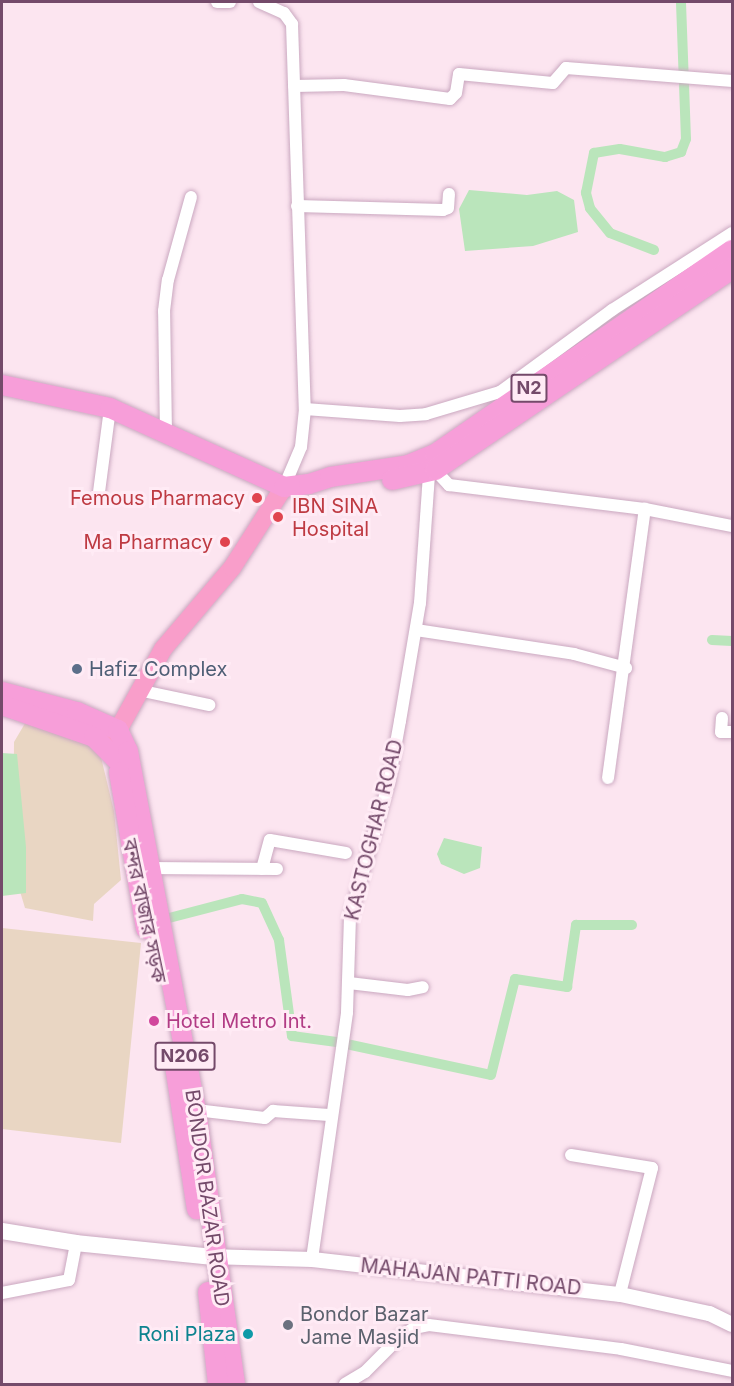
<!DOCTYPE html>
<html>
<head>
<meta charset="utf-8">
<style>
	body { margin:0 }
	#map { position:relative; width:734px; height:1386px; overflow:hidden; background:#fce5f0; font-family:Inter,"Noto Sans Bengali",sans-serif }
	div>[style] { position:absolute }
	.green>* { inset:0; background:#e9d6c3 }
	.water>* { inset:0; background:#bae5bb }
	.canal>* { height:10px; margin:-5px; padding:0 5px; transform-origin:5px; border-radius:5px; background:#bae5bb }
	.roads { filter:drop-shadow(0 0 2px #caa8c0) drop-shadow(0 0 2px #caa8c0) }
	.minor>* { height:12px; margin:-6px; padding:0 6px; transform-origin:6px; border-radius:6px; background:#fff }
	.tertiary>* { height:15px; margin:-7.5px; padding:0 7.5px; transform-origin:7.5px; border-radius:7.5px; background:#fff }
	.secondary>* { height:16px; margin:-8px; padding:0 8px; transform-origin:8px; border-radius:8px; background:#fff }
	.primary>* { height:18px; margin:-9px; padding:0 9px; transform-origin:9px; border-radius:9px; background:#f99eca }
	.trunk>* { height:20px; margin:-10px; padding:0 10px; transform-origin:10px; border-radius:10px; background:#f79ed9 }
	.dots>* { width:16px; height:16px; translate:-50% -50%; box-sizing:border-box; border:3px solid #ffebf5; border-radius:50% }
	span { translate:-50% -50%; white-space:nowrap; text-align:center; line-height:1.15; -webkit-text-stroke:6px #ffebf5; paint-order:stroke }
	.shield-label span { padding:2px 4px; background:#ffebf5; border:2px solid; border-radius:4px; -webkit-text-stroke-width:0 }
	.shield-label { font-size:18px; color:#744a6a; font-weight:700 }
	.health-label { font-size:20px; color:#be3a42 }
	.right { translate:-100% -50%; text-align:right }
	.left { translate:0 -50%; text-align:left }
	.service-label { font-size:20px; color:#4e5e75 }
	.street-label { font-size:20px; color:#744a6a }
	.hotel-label { font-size:20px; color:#b23c85 }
	.worship-label { font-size:20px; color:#5b616d }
	.culture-label { font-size:20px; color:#0d838f }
	.frame { position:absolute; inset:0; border:3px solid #744a6a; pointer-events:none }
</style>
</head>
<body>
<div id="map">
	<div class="green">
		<i style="clip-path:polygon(27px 720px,99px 749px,114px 811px,121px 880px,94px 904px,93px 921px,25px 908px,13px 868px,14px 742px)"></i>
		<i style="clip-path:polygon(2px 928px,141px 943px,121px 1143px,2px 1129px)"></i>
	</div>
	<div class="water">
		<i style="clip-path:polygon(469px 190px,527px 195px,557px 191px,574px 200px,578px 232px,533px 246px,465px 251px,459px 209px)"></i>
		<i style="clip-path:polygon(2px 753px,17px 754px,26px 847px,26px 893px,2px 896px)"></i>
		<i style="clip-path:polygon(444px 838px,482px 847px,480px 868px,464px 874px,441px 864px,437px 854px)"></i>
	</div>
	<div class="canal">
		<i style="left:654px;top:250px;width:47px;rotate:-158.9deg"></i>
		<i style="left:610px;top:233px;width:32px;rotate:-129deg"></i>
		<i style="left:590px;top:208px;width:16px;rotate:-105deg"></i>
		<i style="left:586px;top:193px;width:41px;rotate:-78.7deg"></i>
		<i style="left:594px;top:153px;width:26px;rotate:-9deg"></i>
		<i style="left:620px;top:149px;width:46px;rotate:10.1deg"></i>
		<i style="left:665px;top:157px;width:17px;rotate:-17deg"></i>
		<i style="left:681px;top:152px;width:14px;rotate:-69deg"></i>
		<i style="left:686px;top:139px;width:137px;rotate:-92.1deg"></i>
		<i style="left:712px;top:640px;width:20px;rotate:3deg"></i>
		<i style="left:169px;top:918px;width:75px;rotate:-14.6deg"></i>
		<i style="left:242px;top:899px;width:20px;rotate:11deg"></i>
		<i style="left:262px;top:903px;width:41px;rotate:65.3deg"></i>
		<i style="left:279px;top:940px;width:97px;rotate:82.3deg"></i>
		<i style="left:292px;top:1036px;width:45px;rotate:7.6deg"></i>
		<i style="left:337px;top:1042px;width:157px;rotate:12.1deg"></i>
		<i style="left:491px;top:1075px;width:99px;rotate:-76deg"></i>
		<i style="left:515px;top:979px;width:53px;rotate:8.7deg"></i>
		<i style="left:567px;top:987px;width:63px;rotate:-81.7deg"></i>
		<i style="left:576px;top:925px;width:56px"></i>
	</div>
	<div class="roads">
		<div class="minor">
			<i style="left:217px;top:2px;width:13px"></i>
			<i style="left:259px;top:2px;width:27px;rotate:24deg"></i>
			<i style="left:284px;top:13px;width:14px;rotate:54deg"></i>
			<i style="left:292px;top:24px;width:385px;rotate:88.1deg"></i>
			<i style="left:305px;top:409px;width:38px;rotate:96deg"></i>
			<i style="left:301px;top:447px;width:43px;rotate:113deg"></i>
			<i style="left:294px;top:86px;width:50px;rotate:-1.1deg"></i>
			<i style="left:344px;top:85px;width:107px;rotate:7.5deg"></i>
			<i style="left:450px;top:99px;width:8px;rotate:-45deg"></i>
			<i style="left:456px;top:93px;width:19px;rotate:-81deg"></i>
			<i style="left:459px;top:74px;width:94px;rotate:5.5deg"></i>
			<i style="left:553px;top:83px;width:20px;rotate:-49deg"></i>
			<i style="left:566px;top:68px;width:167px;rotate:4.5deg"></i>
			<i style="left:297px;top:206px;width:146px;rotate:1.6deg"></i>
			<i style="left:443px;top:210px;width:5px;rotate:-22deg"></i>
			<i style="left:448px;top:208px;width:14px;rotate:-86deg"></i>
			<i style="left:305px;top:409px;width:95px;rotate:4.2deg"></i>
			<i style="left:400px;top:416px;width:26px;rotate:-4deg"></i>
			<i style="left:426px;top:414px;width:77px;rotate:-16.6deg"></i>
			<i style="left:500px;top:392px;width:139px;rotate:-36.2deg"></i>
			<i style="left:612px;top:310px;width:143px;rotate:-32.7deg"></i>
			<i style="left:166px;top:433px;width:122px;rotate:-90.9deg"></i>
			<i style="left:164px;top:311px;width:31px;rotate:-83deg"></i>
			<i style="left:168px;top:280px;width:86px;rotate:-74.5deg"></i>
			<i style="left:435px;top:470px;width:21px;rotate:47deg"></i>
			<i style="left:449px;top:485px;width:197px;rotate:7deg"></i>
			<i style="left:645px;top:509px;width:89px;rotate:11.1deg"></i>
			<i style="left:99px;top:492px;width:85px;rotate:-82.5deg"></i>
			<i style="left:416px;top:630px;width:160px;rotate:8.6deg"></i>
			<i style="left:574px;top:654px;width:54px;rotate:15.1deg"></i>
			<i style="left:138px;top:690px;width:73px;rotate:11.9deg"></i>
			<i style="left:722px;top:718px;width:14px;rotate:94deg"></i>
			<i style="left:721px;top:732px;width:11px"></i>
			<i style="left:608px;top:778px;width:272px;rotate:-82.2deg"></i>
			<i style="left:148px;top:868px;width:129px;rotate:0.4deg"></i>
			<i style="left:262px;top:869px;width:30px;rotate:-75deg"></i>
			<i style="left:270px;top:840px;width:77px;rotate:9.7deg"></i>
			<i style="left:349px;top:983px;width:59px;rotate:6.8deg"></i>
			<i style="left:408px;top:990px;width:15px;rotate:-11deg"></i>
			<i style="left:196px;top:1110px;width:69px;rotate:6.6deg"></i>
			<i style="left:265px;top:1118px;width:11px;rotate:-41deg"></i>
			<i style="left:273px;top:1111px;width:56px;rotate:4.1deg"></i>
			<i style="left:571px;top:1155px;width:82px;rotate:9.1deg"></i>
			<i style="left:652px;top:1168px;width:130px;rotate:104.3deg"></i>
			<i style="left:312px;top:1259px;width:249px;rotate:-81.9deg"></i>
			<i style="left:347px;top:1012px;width:95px;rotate:-88.2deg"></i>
			<i style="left:350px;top:917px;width:141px;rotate:-73.9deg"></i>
			<i style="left:389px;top:782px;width:62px;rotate:-79.8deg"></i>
			<i style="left:400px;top:721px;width:120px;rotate:-80.4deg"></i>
			<i style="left:420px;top:603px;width:130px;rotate:-86deg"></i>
			<i style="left:2px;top:1293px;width:68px;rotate:-11deg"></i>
			<i style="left:69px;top:1280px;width:38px;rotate:-79deg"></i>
			<i style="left:345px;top:1384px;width:23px;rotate:-31deg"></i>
			<i style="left:365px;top:1372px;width:49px;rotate:-45deg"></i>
			<i style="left:400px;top:1337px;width:17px;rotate:-33deg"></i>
			<i style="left:414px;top:1328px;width:15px;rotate:-11deg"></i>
			<i style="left:429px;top:1325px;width:193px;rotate:7.1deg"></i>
			<i style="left:621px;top:1349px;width:113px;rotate:11.2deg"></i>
		</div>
		<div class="tertiary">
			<i style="left:208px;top:1256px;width:104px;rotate:1.7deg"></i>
			<i style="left:312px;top:1259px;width:310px;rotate:6.5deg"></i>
			<i style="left:620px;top:1294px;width:91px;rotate:12.1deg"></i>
			<i style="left:709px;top:1313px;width:25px;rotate:26deg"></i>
		</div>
		<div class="secondary">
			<i style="left:2px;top:1231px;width:75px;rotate:9.2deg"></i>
			<i style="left:76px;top:1243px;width:130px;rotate:5.8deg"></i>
		</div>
		<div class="primary">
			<i style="left:105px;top:736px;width:14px;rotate:-25deg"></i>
			<i style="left:118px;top:730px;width:93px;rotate:-60.9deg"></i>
			<i style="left:163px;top:649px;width:106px;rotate:-49.6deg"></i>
			<i style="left:232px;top:568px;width:96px;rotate:-57.3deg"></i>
		</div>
		<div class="trunk">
			<i style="left:2px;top:385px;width:110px;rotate:12deg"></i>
			<i style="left:110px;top:408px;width:191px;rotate:24.4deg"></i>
			<i style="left:284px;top:487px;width:25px;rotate:-7deg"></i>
			<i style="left:309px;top:484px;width:22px;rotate:-18deg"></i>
			<i style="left:330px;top:477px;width:79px;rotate:-8.7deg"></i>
			<i style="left:408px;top:465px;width:29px;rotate:-22deg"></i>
			<i style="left:435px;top:454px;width:360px;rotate:-34.5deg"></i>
			<i style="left:392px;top:480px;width:44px;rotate:-13.1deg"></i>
			<i style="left:435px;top:470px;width:359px;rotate:-34.1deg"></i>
			<i style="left:2px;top:692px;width:78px;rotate:14.9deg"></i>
			<i style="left:77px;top:712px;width:45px;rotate:23.7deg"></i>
			<i style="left:2px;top:705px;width:97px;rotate:19.2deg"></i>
			<i style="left:94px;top:737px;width:33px;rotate:45deg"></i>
			<i style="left:118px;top:730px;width:23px;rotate:65deg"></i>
			<i style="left:128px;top:751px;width:365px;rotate:79.3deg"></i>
			<i style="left:196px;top:1110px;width:277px;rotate:81.9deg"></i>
			<i style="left:119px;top:772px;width:159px;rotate:80.2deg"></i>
			<i style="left:175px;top:1066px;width:145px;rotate:81.3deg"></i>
			<i style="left:208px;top:1292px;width:93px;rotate:83.8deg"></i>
		</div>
	</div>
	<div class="dots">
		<i style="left:257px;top:498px;background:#e0444e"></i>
		<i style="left:278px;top:517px;background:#e0444e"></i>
		<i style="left:225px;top:542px;background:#e0444e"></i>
		<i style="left:77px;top:669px;background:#5c6f8a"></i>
		<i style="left:154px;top:1021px;background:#d1479c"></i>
		<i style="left:288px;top:1325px;background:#6b7280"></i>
		<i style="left:248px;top:1334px;background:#0f9aa8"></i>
	</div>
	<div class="shield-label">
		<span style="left:529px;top:388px">N2</span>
		<span style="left:185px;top:1056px">N206</span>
	</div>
	<div class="health-label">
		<span class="right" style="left:245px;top:498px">Femous Pharmacy</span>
		<span class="left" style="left:292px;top:518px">IBN SINA<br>Hospital</span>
		<span class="right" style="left:213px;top:542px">Ma Pharmacy</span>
	</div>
	<div class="service-label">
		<span class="left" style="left:89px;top:669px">Hafiz Complex</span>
	</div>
	<div class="street-label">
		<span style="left:374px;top:830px;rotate:-76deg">KASTOGHAR ROAD</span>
		<span style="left:144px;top:911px;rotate:78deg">বন্দর বাজার সড়ক</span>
		<span style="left:207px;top:1198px;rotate:82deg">BONDOR BAZAR ROAD</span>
		<span style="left:471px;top:1277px;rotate:6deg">MAHAJAN PATTI ROAD</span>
	</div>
	<div class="hotel-label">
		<span class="left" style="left:166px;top:1021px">Hotel Metro Int.</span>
	</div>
	<div class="worship-label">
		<span class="left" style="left:300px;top:1326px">Bondor Bazar<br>Jame Masjid</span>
	</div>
	<div class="culture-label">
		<span class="right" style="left:236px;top:1334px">Roni Plaza</span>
	</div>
	<div class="frame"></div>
</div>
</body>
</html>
